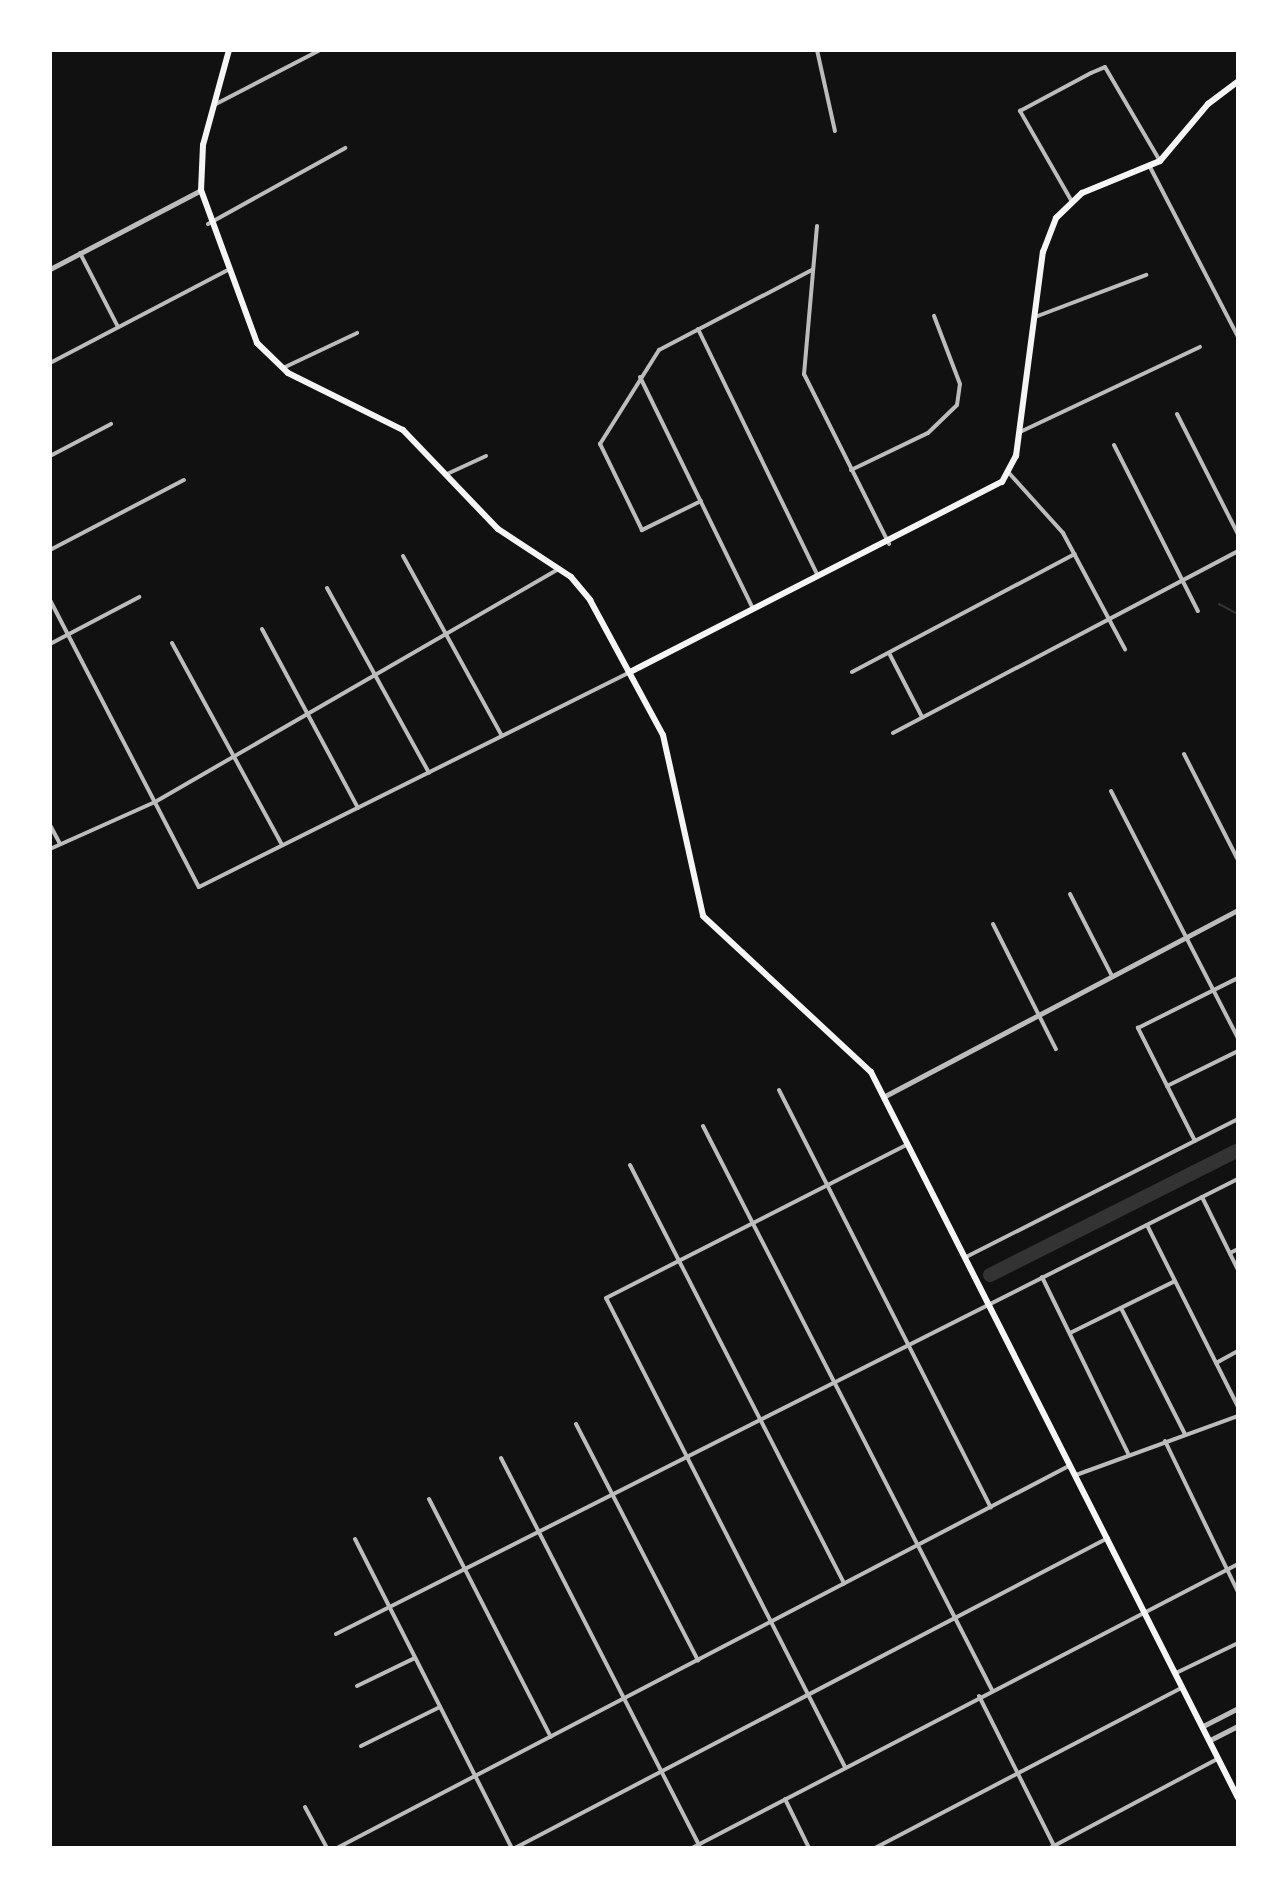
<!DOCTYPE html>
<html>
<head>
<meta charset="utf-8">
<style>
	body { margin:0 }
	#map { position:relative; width:1288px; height:1898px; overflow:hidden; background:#111; font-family:Helvetica,sans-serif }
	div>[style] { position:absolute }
	.stream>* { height:2px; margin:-1px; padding:0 1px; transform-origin:1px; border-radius:1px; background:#333 }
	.river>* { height:14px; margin:-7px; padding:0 7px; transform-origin:7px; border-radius:7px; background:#333 }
	.minor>* { height:4px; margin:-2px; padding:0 2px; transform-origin:2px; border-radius:2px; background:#bcbcbc }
	.tertiary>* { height:5px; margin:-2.5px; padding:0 2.5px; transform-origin:2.5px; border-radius:2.5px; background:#bcbcbc }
	.secondary>* { height:6px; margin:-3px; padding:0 3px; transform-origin:3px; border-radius:3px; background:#f5f5f5 }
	span { translate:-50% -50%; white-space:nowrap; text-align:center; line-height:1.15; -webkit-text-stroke:6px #fff; paint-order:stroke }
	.frame { position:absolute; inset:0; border:52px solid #fff; pointer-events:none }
</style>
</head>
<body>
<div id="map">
	<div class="stream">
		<i style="left:1219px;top:604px;width:21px;rotate:28deg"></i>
	</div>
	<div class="river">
		<i style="left:990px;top:1275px;width:278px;rotate:-26.7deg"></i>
	</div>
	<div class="minor">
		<i style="left:817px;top:50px;width:83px;rotate:77.5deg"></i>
		<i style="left:214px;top:105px;width:119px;rotate:-27.4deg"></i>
		<i style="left:1150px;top:167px;width:191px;rotate:62.6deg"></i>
		<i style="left:1071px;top:200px;width:103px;rotate:-119.8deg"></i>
		<i style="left:1020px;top:111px;width:81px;rotate:-28.2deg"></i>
		<i style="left:1091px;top:73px;width:15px;rotate:-23deg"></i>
		<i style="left:1105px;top:67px;width:109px;rotate:59.7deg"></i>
		<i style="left:208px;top:224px;width:157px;rotate:-29deg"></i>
		<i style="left:817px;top:226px;width:149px;rotate:95deg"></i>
		<i style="left:804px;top:374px;width:190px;rotate:63.4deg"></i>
		<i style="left:80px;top:253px;width:83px;rotate:62.8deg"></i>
		<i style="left:1035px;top:317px;width:119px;rotate:-20.7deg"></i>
		<i style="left:698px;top:329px;width:275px;rotate:64.1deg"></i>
		<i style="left:50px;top:363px;width:199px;rotate:-27.6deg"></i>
		<i style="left:283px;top:368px;width:82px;rotate:-25.3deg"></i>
		<i style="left:640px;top:377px;width:258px;rotate:64deg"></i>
		<i style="left:1177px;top:414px;width:135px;rotate:63.1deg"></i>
		<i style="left:1020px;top:432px;width:199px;rotate:-25.3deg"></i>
		<i style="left:1114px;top:445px;width:186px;rotate:63.2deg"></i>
		<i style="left:50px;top:456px;width:69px;rotate:-27.7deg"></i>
		<i style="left:851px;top:470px;width:85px;rotate:-25.7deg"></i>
		<i style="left:928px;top:433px;width:40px;rotate:-44deg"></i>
		<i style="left:957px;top:405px;width:21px;rotate:-82deg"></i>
		<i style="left:960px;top:384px;width:73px;rotate:-110.9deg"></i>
		<i style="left:1009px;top:473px;width:81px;rotate:48deg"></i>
		<i style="left:1063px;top:533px;width:132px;rotate:61.9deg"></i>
		<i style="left:447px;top:474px;width:43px;rotate:-24.8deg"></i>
		<i style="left:701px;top:501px;width:66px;rotate:153.8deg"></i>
		<i style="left:642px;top:530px;width:96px;rotate:-116deg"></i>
		<i style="left:600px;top:444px;width:111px;rotate:-57.9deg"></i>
		<i style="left:659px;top:350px;width:173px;rotate:-27.6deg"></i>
		<i style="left:50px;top:550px;width:151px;rotate:-27.6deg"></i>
		<i style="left:403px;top:556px;width:205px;rotate:61.2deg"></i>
		<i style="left:327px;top:588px;width:211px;rotate:61.1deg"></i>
		<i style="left:50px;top:600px;width:323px;rotate:62.6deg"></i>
		<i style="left:199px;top:887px;width:483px;rotate:-26.5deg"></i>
		<i style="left:262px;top:629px;width:203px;rotate:61.8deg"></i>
		<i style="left:172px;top:643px;width:230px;rotate:61.4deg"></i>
		<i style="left:50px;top:644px;width:101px;rotate:-27.8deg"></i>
		<i style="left:889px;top:653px;width:72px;rotate:62.7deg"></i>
		<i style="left:852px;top:672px;width:252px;rotate:-27.9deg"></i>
		<i style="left:893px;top:733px;width:390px;rotate:-27.8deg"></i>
		<i style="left:1184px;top:754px;width:119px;rotate:63deg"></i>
		<i style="left:1111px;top:791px;width:278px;rotate:62.8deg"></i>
		<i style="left:50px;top:825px;width:21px;rotate:62deg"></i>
		<i style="left:50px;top:849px;width:115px;rotate:-24.1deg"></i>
		<i style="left:155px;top:802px;width:466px;rotate:-30deg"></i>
		<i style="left:1070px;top:894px;width:92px;rotate:62.9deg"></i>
		<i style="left:993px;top:924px;width:140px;rotate:63.3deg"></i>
		<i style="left:1167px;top:1086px;width:79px;rotate:-26.2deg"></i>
		<i style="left:779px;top:1090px;width:468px;rotate:63.1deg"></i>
		<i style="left:703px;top:1126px;width:634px;rotate:62.87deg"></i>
		<i style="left:1195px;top:1141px;width:127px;rotate:-116.8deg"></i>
		<i style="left:1138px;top:1028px;width:112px;rotate:-26.6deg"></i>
		<i style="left:630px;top:1165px;width:470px;rotate:62.9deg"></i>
		<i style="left:1202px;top:1197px;width:81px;rotate:63.7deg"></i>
		<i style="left:1147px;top:1225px;width:203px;rotate:63.4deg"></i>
		<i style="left:1230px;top:1253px;width:9px;rotate:-27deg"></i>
		<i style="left:966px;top:1257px;width:305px;rotate:-26.9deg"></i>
		<i style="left:1042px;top:1277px;width:196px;rotate:64deg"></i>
		<i style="left:1121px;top:1308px;width:141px;rotate:63.1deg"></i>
		<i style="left:1070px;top:1333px;width:117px;rotate:-26.3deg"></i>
		<i style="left:1216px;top:1363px;width:25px;rotate:-29deg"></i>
		<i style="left:576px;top:1424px;width:266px;rotate:62.7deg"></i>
		<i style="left:1165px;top:1441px;width:168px;rotate:64.2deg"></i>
		<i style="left:501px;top:1458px;width:435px;rotate:62.9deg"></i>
		<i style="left:1076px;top:1475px;width:172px;rotate:-20deg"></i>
		<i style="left:429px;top:1499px;width:267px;rotate:62.9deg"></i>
		<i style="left:355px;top:1539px;width:347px;rotate:63.1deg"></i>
		<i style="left:336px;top:1634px;width:1010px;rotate:-26.77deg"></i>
		<i style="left:1176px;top:1673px;width:69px;rotate:-25.8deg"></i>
		<i style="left:357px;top:1686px;width:64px;rotate:-25.8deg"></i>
		<i style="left:979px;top:1696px;width:170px;rotate:63.4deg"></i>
		<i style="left:361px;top:1746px;width:88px;rotate:-26.3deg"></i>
		<i style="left:845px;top:1767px;width:526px;rotate:-117deg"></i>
		<i style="left:606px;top:1298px;width:337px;rotate:-27deg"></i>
		<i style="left:785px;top:1799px;width:55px;rotate:63.9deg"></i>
		<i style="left:305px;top:1807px;width:47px;rotate:61.8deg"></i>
		<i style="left:337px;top:1848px;width:826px;rotate:-27.56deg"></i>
		<i style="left:515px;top:1848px;width:669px;rotate:-27.6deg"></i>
		<i style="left:692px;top:1848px;width:615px;rotate:-27.48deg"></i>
		<i style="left:875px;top:1848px;width:345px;rotate:-27.6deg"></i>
		<i style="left:1050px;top:1848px;width:191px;rotate:-28deg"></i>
	</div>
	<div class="tertiary">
		<i style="left:50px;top:269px;width:170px;rotate:-27.6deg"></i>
		<i style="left:885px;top:1096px;width:399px;rotate:-27.8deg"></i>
		<i style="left:1203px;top:1726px;width:39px;rotate:-27deg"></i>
		<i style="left:1210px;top:1740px;width:31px;rotate:-27deg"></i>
	</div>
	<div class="secondary">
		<i style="left:229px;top:50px;width:98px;rotate:105.3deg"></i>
		<i style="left:203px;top:145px;width:45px;rotate:92.5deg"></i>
		<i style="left:201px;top:190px;width:163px;rotate:69.9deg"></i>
		<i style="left:257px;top:343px;width:43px;rotate:44.1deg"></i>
		<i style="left:288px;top:373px;width:128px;rotate:26.4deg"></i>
		<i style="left:403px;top:430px;width:137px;rotate:46.2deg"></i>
		<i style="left:498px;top:529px;width:87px;rotate:33.3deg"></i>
		<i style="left:571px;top:577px;width:30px;rotate:50deg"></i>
		<i style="left:590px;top:600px;width:153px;rotate:61.6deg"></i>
		<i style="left:663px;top:735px;width:185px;rotate:77.5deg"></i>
		<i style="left:703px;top:916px;width:229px;rotate:42.9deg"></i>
		<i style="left:871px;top:1072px;width:813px;rotate:63.18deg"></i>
		<i style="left:632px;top:671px;width:415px;rotate:-27.1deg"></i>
		<i style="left:1002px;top:482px;width:30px;rotate:-62deg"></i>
		<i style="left:1016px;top:456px;width:206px;rotate:-82.5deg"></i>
		<i style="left:1043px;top:252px;width:36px;rotate:-69deg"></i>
		<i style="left:1056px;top:218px;width:36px;rotate:-44deg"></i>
		<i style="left:1082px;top:193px;width:84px;rotate:-22.3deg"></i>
		<i style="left:1160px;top:161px;width:75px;rotate:-49.9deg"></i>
		<i style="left:1208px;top:104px;width:38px;rotate:-37deg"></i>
	</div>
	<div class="frame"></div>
</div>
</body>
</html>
